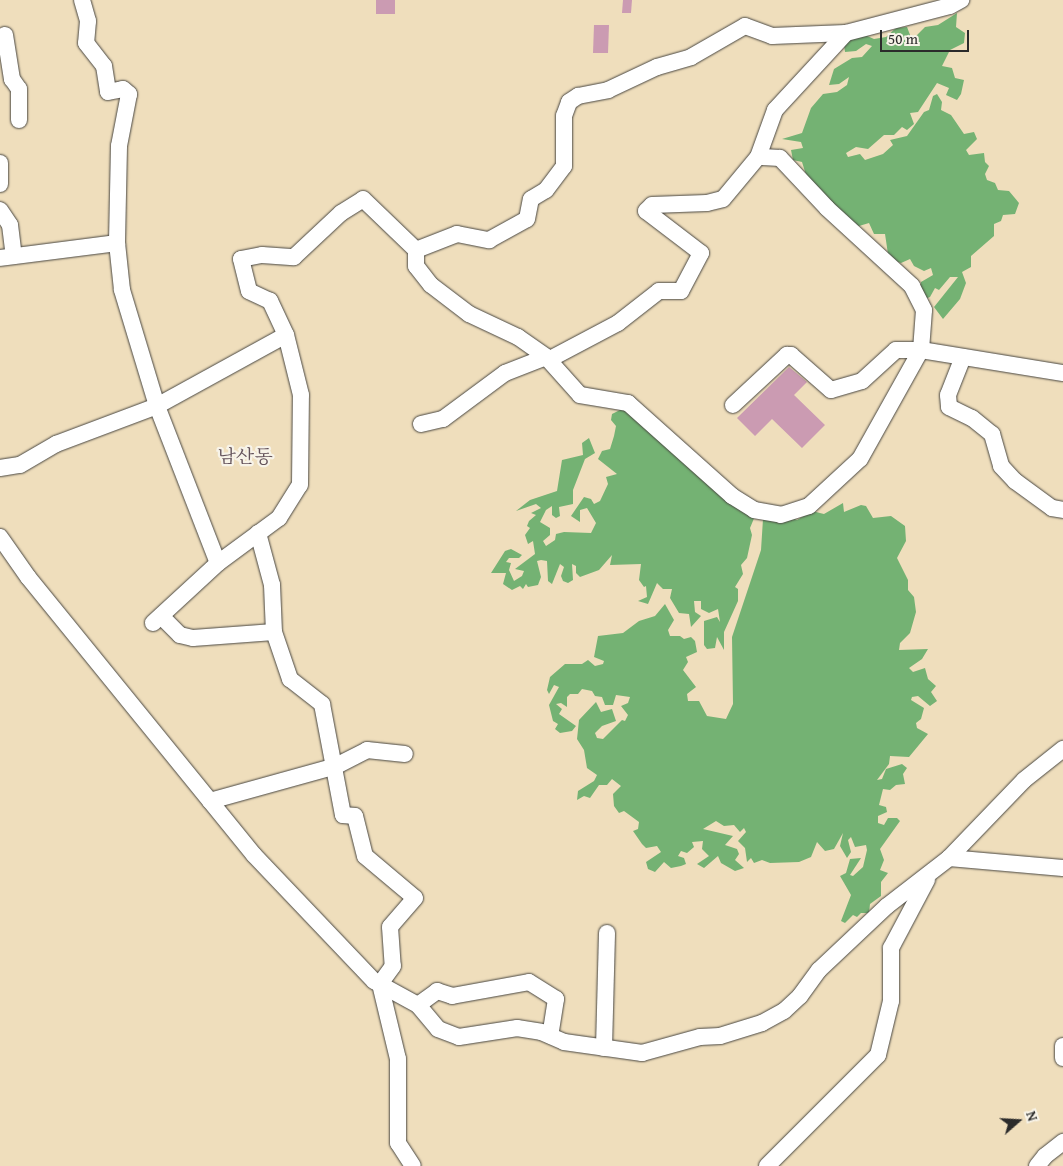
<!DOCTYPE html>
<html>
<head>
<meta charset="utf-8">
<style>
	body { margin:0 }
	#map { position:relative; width:1063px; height:1166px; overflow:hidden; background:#efdebc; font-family:"Gentium Book Plus","Noto Serif KR",serif }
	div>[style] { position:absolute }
	.forest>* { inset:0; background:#74b273 }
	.building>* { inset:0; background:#cb9bb2 }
	.roads { filter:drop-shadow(0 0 1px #484641) drop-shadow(0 0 1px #484641) }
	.minor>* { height:16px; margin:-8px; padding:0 8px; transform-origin:8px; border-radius:8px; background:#fff }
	span { translate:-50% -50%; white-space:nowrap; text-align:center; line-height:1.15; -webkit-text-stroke:4.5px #f7f3e8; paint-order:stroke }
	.quarter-label { font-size:19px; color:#63525a }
	.north { position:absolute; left:993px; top:1096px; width:50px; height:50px; -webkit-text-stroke:4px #f7f3e8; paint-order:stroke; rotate:71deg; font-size:14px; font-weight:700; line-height:20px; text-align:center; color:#2b2b2b }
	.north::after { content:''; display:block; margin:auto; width:18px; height:22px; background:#2b2b2b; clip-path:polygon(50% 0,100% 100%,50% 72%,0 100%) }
	.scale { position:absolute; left:880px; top:30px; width:89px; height:22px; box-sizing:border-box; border:2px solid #2b2b2b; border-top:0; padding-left:6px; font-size:15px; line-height:18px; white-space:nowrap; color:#2b2b2b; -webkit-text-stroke:4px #f7f3e8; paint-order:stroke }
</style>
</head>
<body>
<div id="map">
	<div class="forest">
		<i style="clip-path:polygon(957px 13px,956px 27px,965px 33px,964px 43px,950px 50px,942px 66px,952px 68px,955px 78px,964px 80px,961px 94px,957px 100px,946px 95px,949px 88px,937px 83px,918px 112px,910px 113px,914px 124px,907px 130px,902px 127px,894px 135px,884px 135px,868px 149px,856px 147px,846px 153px,848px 157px,860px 154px,865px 160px,883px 154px,893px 145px,890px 140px,907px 136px,924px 112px,929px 110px,933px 96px,937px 94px,942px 102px,941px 110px,951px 115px,964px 134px,974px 132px,977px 139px,966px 150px,969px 155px,984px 153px,985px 162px,989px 166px,985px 174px,987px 180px,995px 183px,998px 190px,1009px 191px,1019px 203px,1015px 214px,1003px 215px,1001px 221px,994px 224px,994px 236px,971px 256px,971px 267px,962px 272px,966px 283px,960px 299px,943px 319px,934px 307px,958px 277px,950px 277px,939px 290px,935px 288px,930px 297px,925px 299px,920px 289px,921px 282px,933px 275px,931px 268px,924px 271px,914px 266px,910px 259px,901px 263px,893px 260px,888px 254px,885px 234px,874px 234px,869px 223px,859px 226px,847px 222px,807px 178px,802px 162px,793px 160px,791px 150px,803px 148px,801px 142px,782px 139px,802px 133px,811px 108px,823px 94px,837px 92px,847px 85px,849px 77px,839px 84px,829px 85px,834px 69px,852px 58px,862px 57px,872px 46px,866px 44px,856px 51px,845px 52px,844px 45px,852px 38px,865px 35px,874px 39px,886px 37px,896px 28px,907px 27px,912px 40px,925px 27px,938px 25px)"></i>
		<i style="clip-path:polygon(626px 407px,755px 516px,750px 528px,752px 535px,747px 558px,741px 565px,743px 574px,735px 587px,738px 589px,738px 601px,724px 632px,724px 650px,717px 637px,715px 648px,707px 649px,704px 645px,704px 621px,717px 617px,720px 622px,718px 609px,709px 613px,701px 609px,701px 601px,694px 601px,695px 612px,701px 616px,691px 627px,689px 614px,679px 613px,670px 598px,672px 589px,663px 589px,657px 583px,648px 604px,638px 601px,647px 597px,646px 586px,644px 587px,639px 580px,641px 564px,610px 565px,612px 555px,599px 570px,580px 577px,576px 573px,576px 566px,572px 564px,573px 580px,568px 583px,563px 581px,561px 576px,564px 567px,560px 564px,552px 584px,548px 581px,547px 561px,541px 560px,537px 561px,541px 577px,538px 585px,528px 587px,526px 584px,523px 589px,520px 586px,512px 590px,503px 584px,506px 573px,491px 573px,505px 551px,511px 549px,522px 555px,519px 558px,509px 558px,506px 562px,511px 563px,509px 570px,514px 581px,522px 576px,524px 571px,515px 569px,535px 554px,533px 541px,528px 544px,525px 535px,530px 528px,527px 526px,529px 521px,536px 515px,531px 513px,541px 508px,536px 504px,516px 511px,530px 500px,557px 491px,562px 460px,583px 455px,582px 443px,589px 438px,595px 453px,585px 459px,573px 490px,573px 504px,559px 507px,560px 516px,556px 518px,552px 515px,552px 506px,546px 510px,540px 522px,550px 528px,550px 535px,543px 541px,546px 546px,555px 540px,556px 534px,564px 532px,591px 533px,596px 523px,587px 508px,580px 510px,580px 522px,571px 516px,584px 497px,591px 499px,594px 504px,600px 501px,608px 484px,606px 477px,617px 474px,598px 459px,602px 451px,610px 449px,614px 436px,616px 426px,611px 420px,612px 414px)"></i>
		<i style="clip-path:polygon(843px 503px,844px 512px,861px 505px,866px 506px,873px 518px,891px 516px,905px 526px,906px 541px,897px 558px,908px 580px,908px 590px,914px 597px,916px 612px,910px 633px,900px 643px,899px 650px,928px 649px,922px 659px,909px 668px,913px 672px,925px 668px,928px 679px,936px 686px,931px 692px,937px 701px,930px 706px,918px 696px,912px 697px,911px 700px,924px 708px,921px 719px,916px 723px,917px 728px,928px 734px,909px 757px,890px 756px,889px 764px,877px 780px,882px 779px,886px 769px,902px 764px,907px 768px,903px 774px,905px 784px,896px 785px,890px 790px,883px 789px,879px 805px,886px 807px,887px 812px,878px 816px,878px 823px,884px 825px,888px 818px,897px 818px,900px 821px,880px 849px,884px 860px,880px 870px,888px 873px,881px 882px,881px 896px,870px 904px,869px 913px,861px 913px,857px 917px,853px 915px,845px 923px,841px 921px,851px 895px,840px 876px,846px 873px,850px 859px,861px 858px,850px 875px,853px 876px,863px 867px,867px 850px,866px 845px,855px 847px,851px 837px,848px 840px,851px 852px,847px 858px,840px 846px,843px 833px,834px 849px,825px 851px,817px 842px,811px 857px,799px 862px,770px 863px,762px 860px,754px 863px,751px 858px,747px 862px,745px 848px,738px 841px,746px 832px,744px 828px,740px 832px,734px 825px,724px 826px,716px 821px,703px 829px,733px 836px,725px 845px,737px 849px,739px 854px,735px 860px,744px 868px,735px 871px,721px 863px,718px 856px,704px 868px,697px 864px,709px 856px,702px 849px,703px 841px,692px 842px,694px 847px,687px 853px,681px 851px,678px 856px,684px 858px,686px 864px,681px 866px,671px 868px,664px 862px,655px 872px,648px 869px,646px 862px,661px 852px,657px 846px,646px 848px,642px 844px,633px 831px,638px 829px,639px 822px,624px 811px,619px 813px,614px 806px,613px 794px,621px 786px,612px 779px,607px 785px,599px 785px,590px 798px,584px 796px,577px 800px,578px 791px,594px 781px,597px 775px,587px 768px,584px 750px,577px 739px,579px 720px,596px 702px,601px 712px,612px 709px,616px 721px,602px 726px,595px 733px,597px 738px,603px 739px,622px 720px,625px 721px,628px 715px,621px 706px,628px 703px,630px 697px,616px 695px,613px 705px,605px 705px,602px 697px,595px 696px,592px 691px,582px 689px,578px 694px,570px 694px,567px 697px,567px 707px,561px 703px,556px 704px,562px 709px,559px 714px,576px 726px,572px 731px,560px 733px,555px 729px,558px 724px,553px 721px,549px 705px,559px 687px,554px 685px,549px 694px,547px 690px,550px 677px,565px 664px,582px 664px,588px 660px,595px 666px,603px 664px,604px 661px,594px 657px,598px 636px,623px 633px,639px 621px,655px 616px,665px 604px,674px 620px,668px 630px,670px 636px,680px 636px,684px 639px,691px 637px,695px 641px,697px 652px,686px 657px,688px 662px,683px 670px,696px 687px,687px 694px,688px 701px,699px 701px,707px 716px,726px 719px,733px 704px,732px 637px,761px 550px,763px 519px,788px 516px,797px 520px,812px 511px,824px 514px)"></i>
	</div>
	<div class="building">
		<i style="clip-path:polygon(376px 0,395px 0,395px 14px,376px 14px)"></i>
		<i style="clip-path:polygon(623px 0,632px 0,631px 13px,622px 13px)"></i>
		<i style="clip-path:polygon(594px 25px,609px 25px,608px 53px,593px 53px)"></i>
		<i style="clip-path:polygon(789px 367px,807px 382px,794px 395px,825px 425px,802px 448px,772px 419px,755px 436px,737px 418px)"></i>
	</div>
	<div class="roads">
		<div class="minor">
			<i style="left:82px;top:0;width:22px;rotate:74deg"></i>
			<i style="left:88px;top:21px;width:22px;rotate:95deg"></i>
			<i style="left:86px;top:43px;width:29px;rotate:52deg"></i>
			<i style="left:104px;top:66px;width:26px;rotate:81deg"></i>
			<i style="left:108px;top:92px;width:15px;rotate:-11deg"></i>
			<i style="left:123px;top:89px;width:8px;rotate:40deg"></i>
			<i style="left:129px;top:94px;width:53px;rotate:100.9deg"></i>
			<i style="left:119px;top:146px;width:97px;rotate:91.2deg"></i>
			<i style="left:117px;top:243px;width:47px;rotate:83.9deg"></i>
			<i style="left:122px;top:290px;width:121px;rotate:73.2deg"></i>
			<i style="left:157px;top:406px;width:168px;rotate:68.8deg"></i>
			<i style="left:5px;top:35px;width:45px;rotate:81deg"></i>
			<i style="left:12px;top:79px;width:12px;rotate:55deg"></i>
			<i style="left:19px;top:89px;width:31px;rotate:90deg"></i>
			<i style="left:0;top:163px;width:21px;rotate:90deg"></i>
			<i style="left:0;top:210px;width:18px;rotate:56deg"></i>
			<i style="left:10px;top:225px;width:31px;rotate:83deg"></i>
			<i style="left:416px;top:250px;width:44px;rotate:-21.3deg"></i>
			<i style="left:457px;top:234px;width:33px;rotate:11deg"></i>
			<i style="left:489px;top:240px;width:43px;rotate:-28.9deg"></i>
			<i style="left:527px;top:219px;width:20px;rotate:-79deg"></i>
			<i style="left:531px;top:199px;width:17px;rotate:-31deg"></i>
			<i style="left:546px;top:190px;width:30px;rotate:-53deg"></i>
			<i style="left:564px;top:166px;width:50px;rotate:-90deg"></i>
			<i style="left:564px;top:116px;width:15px;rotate:-70deg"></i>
			<i style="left:569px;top:102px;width:11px;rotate:-34deg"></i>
			<i style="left:578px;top:96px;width:31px;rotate:-11deg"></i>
			<i style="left:608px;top:90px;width:54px;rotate:-25.1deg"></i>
			<i style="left:657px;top:67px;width:35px;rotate:-16deg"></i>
			<i style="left:691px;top:57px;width:62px;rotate:-29.9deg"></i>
			<i style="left:745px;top:26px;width:29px;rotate:20deg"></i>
			<i style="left:772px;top:36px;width:74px;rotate:-2.3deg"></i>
			<i style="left:0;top:258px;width:118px;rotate:-7.3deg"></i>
			<i style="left:963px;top:357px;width:41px;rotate:111.5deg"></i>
			<i style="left:948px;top:395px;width:12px;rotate:85deg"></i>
			<i style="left:949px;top:407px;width:25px;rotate:26deg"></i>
			<i style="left:972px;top:418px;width:26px;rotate:39deg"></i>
			<i style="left:992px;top:434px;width:33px;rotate:74deg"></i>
			<i style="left:1001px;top:466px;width:21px;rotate:47deg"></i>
			<i style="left:1015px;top:481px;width:46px;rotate:36.1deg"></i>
			<i style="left:1052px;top:508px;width:11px;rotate:10deg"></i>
			<i style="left:733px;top:405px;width:74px;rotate:-42.8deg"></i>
			<i style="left:787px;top:355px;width:4px"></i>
			<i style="left:791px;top:355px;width:53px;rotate:41.2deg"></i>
			<i style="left:831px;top:390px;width:32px;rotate:-16deg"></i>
			<i style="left:862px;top:381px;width:46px;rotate:-42.4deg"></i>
			<i style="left:896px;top:350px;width:25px"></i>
			<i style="left:921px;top:350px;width:144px;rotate:9.2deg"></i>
			<i style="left:421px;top:424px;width:23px;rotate:-13deg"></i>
			<i style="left:443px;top:419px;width:77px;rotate:-36.6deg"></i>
			<i style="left:505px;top:373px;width:44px;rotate:-21.3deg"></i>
			<i style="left:546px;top:357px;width:51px;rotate:48.2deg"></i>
			<i style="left:580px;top:395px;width:49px;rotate:9.5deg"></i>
			<i style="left:628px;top:403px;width:140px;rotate:41.8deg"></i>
			<i style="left:732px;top:496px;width:26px;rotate:32deg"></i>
			<i style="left:754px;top:510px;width:27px;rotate:10deg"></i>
			<i style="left:781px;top:515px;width:29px;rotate:-18deg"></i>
			<i style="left:809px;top:506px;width:69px;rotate:-42.7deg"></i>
			<i style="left:860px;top:459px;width:125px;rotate:-60.8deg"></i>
			<i style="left:921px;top:350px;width:40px;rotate:-85.7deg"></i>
			<i style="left:924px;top:310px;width:27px;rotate:-117deg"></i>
			<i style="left:912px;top:286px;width:115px;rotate:-137.5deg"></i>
			<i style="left:827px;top:208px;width:69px;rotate:-133.2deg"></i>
			<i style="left:780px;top:158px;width:22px;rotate:-177deg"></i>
			<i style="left:0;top:468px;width:20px;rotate:-9deg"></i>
			<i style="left:20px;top:465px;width:42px;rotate:-30.3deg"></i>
			<i style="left:56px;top:444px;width:108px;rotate:-20.6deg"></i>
			<i style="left:157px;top:406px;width:147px;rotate:-28.8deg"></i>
			<i style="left:258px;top:533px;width:54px;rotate:74.9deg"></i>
			<i style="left:272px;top:585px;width:47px;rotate:87.6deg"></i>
			<i style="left:274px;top:632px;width:50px;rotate:71.2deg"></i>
			<i style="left:290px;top:679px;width:41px;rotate:38deg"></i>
			<i style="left:322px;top:704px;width:113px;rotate:79.3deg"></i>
			<i style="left:343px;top:815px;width:12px;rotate:5deg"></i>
			<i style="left:355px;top:816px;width:41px;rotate:76deg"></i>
			<i style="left:365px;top:856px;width:65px;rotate:40deg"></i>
			<i style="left:415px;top:898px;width:38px;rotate:131deg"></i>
			<i style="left:390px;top:927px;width:39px;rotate:86deg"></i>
			<i style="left:393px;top:966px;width:22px;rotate:126deg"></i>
			<i style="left:380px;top:984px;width:77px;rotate:76.5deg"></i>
			<i style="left:398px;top:1059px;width:84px;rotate:90deg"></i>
			<i style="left:398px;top:1143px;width:27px;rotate:57deg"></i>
			<i style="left:0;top:537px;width:49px;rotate:55deg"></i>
			<i style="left:28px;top:577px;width:358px;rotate:50.9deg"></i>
			<i style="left:254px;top:855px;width:174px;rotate:46.4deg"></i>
			<i style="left:374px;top:981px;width:50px;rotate:28.6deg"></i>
			<i style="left:418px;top:1005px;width:31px;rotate:50deg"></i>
			<i style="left:438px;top:1029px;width:22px;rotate:21deg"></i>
			<i style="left:459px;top:1037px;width:59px;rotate:-8.8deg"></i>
			<i style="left:517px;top:1028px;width:24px;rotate:9deg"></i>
			<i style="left:541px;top:1032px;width:25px;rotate:23deg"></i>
			<i style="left:564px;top:1042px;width:79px;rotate:8deg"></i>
			<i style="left:642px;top:1053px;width:60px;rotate:-15.4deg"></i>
			<i style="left:700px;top:1037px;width:20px;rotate:-3deg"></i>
			<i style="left:720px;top:1036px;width:44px;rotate:-17.2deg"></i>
			<i style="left:762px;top:1023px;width:25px;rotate:-29deg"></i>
			<i style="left:784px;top:1011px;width:22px;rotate:-43deg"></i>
			<i style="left:800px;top:996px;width:32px;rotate:-54deg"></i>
			<i style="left:819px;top:970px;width:93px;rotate:-43.3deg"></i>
			<i style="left:887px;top:906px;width:78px;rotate:-37.7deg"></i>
			<i style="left:949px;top:858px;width:108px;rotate:-46.1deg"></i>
			<i style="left:1024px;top:780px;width:50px;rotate:-38.5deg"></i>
			<i style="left:161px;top:616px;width:27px;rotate:45deg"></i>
			<i style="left:180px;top:635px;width:13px;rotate:13deg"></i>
			<i style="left:193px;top:638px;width:81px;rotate:-4.2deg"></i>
			<i style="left:153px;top:623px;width:88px;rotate:-42.7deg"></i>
			<i style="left:218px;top:563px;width:76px;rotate:-36.4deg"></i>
			<i style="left:279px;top:518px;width:39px;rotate:-58deg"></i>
			<i style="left:300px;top:485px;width:90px;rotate:-89.4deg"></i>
			<i style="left:301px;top:395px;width:62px;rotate:-104deg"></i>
			<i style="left:286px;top:335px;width:38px;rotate:-115deg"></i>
			<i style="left:270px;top:301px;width:23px;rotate:-155deg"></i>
			<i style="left:249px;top:291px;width:33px;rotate:-104deg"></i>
			<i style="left:241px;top:259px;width:21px;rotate:-11deg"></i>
			<i style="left:262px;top:255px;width:32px;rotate:4deg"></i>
			<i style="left:294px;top:257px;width:64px;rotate:-43.1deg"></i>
			<i style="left:341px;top:213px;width:26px;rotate:-32deg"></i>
			<i style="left:363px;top:199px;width:74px;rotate:43.9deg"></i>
			<i style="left:416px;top:250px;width:16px;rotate:90deg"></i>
			<i style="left:416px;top:266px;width:24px;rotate:52deg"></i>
			<i style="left:431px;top:285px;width:48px;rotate:37.3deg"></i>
			<i style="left:469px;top:314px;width:54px;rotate:25.1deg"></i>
			<i style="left:518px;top:337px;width:39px;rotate:35deg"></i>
			<i style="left:550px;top:359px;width:77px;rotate:-27.9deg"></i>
			<i style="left:618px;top:323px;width:52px;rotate:-38deg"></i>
			<i style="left:659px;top:291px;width:22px"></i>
			<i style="left:681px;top:291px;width:43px;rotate:-62.2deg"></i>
			<i style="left:701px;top:253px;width:69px;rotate:-142.6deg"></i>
			<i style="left:646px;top:211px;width:8px;rotate:-45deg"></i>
			<i style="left:652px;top:205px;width:55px;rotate:-2.1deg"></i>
			<i style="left:707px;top:203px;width:16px;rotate:-14deg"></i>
			<i style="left:723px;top:199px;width:55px;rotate:-50.2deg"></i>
			<i style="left:758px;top:157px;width:50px;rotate:-70.1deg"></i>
			<i style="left:775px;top:110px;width:105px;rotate:-47.3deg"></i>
			<i style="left:846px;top:33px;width:107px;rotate:-14.6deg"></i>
			<i style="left:950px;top:6px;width:13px;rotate:-29deg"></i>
			<i style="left:210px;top:801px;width:131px;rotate:-15.5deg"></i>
			<i style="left:336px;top:766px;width:35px;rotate:-27deg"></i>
			<i style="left:367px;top:750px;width:38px;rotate:6deg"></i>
			<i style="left:949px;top:858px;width:114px;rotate:5deg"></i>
			<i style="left:418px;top:1005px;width:24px;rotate:-36deg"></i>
			<i style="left:437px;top:991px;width:16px;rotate:18deg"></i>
			<i style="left:452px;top:996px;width:78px;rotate:-10.3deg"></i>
			<i style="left:529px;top:982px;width:32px;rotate:32deg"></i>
			<i style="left:556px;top:999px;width:37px;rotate:99deg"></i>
			<i style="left:1063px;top:1046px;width:12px;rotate:90deg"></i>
			<i style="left:604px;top:1048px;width:115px;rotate:-88.5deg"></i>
			<i style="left:767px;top:1166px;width:157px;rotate:-45deg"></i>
			<i style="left:878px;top:1055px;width:56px;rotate:-76.5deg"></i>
			<i style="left:891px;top:1001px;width:53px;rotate:-90deg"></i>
			<i style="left:891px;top:948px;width:77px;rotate:-62.1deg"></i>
			<i style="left:1037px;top:1166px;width:13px;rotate:-51deg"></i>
			<i style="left:1045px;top:1156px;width:23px;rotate:-38deg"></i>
		</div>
	</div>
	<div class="quarter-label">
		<span style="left:245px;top:457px">남산동</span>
	</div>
	<div class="north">N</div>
	<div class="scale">50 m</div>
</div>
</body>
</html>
